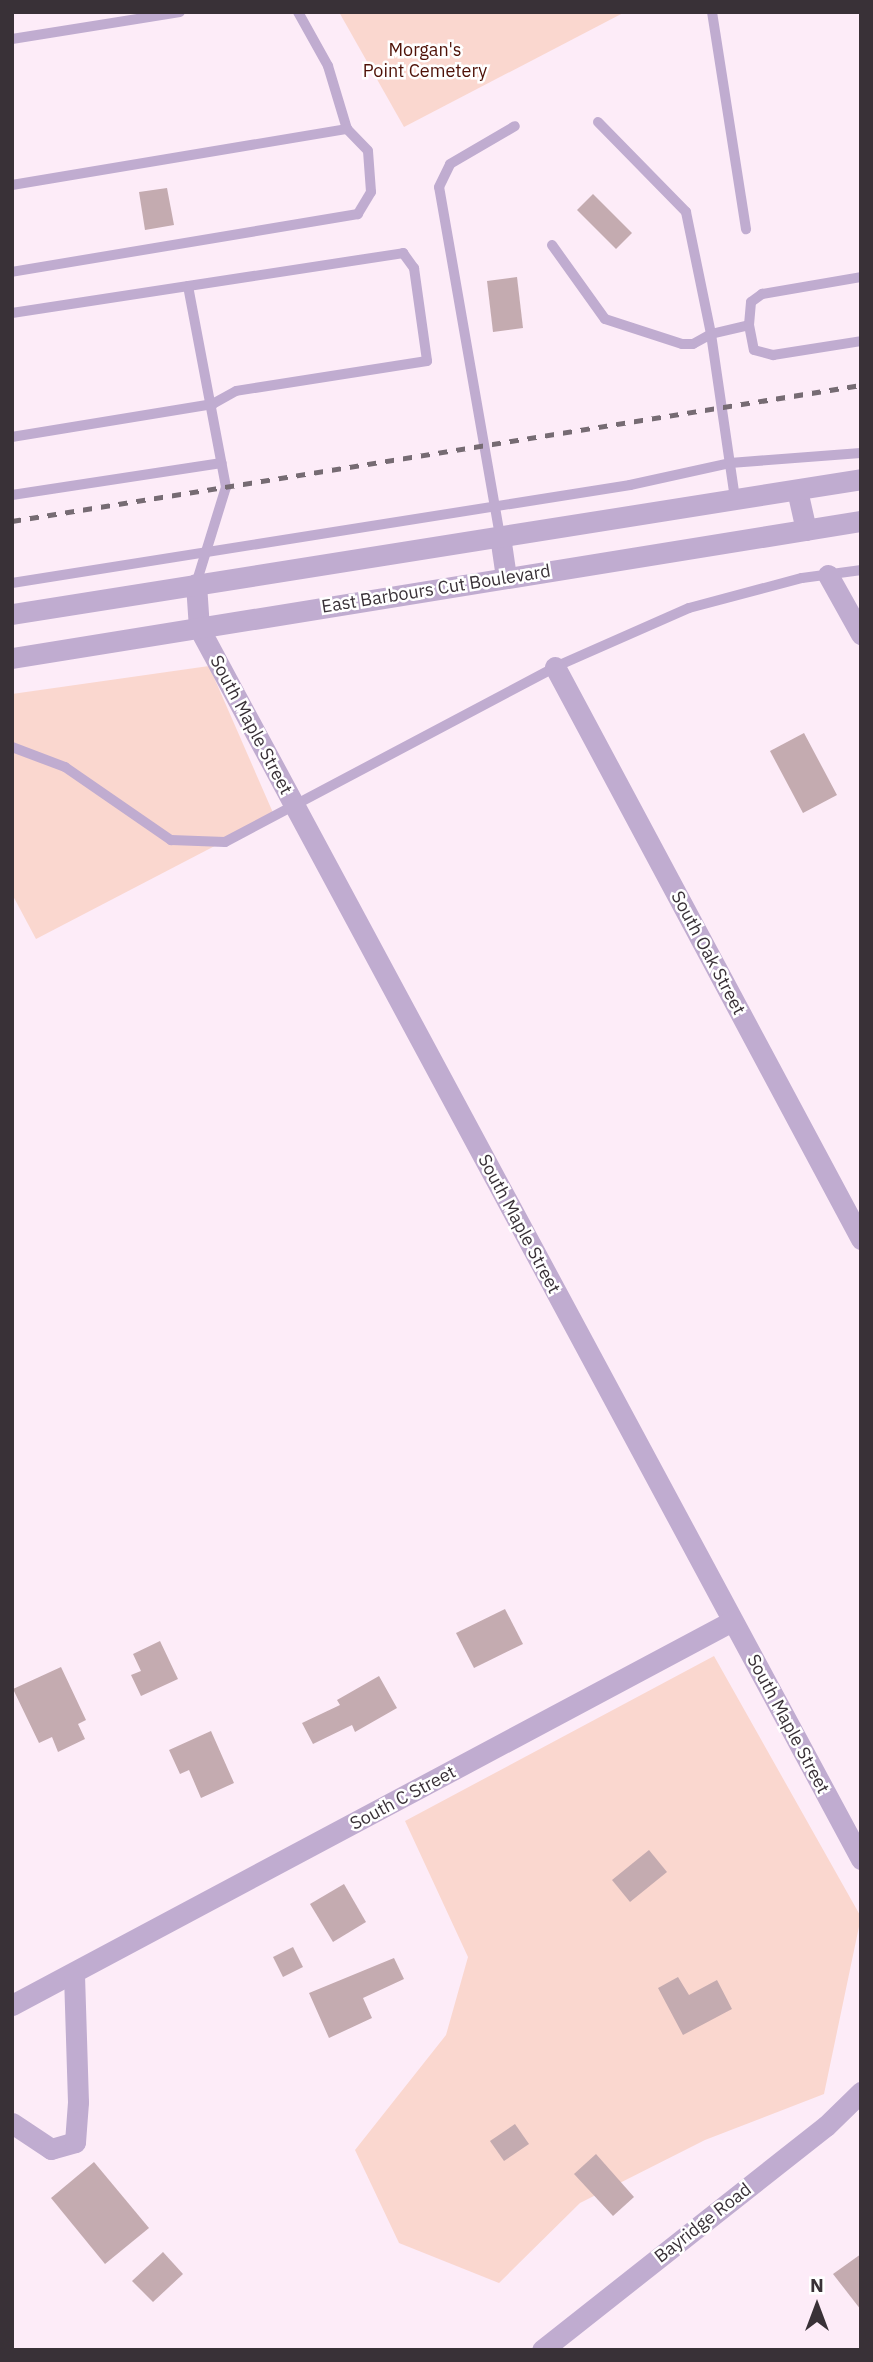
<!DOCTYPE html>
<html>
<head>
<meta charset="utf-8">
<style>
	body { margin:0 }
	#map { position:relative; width:873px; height:2362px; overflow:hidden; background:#fdecf8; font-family:"IBM Plex Sans",sans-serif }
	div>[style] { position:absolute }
	.green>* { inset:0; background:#fad7cf }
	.building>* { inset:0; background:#c4abb0 }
	.service>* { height:10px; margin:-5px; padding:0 5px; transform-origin:5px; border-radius:5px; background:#c0acd0 }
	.minor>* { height:21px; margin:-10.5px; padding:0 10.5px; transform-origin:10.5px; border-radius:10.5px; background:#c0acd0 }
	.tertiary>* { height:21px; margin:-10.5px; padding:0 10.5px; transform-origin:10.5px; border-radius:10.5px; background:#c0acd0 }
	.rail>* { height:5px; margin-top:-2.5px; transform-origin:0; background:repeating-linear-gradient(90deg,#766b73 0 9px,transparent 0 18px) }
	span { translate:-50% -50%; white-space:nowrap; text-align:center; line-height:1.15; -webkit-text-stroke:5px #fff; paint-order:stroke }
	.park-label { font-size:18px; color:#4f1208 }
	.street-label { font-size:18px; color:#393137 }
	.frame { position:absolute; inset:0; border:14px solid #393137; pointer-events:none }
	.north { position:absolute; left:782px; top:2271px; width:70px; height:70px; -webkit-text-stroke:5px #fff; paint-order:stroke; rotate:0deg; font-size:19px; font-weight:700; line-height:28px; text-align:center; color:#393137 }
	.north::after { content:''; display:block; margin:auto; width:24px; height:32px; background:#393137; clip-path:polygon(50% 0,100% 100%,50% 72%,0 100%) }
</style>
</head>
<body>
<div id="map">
	<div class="green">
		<i style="clip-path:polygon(339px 12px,625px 12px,404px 127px)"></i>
		<i style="clip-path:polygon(209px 666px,274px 815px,36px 939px,12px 894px,12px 694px)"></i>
		<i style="clip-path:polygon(714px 1656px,861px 1917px,824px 2094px,705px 2140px,580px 2203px,499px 2283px,399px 2243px,355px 2150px,446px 2035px,468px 1957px,405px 1821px)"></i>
	</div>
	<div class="building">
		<i style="clip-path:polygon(167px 188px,174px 225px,145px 230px,139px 192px)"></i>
		<i style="clip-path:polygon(593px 194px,632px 233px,616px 249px,577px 210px)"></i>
		<i style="clip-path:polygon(517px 277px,523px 328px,493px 332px,487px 281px)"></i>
		<i style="clip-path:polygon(804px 733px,837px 795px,803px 813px,770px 751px)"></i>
		<i style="clip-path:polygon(505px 1609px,523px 1644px,474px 1668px,456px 1633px)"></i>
		<i style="clip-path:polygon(160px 1641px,178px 1679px,141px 1696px,131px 1675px,141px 1671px,133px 1654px)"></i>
		<i style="clip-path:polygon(61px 1667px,86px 1720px,78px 1724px,85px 1739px,58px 1752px,52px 1737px,39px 1743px,13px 1689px)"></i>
		<i style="clip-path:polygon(379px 1676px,397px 1708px,355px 1732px,352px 1725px,313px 1744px,302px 1723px,340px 1705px,337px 1700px)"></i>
		<i style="clip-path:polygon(211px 1731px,234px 1783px,201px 1798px,189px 1770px,180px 1774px,169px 1750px)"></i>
		<i style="clip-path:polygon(649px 1850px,667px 1872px,630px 1902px,612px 1880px)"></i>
		<i style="clip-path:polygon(344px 1884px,366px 1922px,333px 1942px,310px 1904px)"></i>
		<i style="clip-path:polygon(293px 1947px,303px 1967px,283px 1977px,273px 1957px)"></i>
		<i style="clip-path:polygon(394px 1958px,404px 1979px,363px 1998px,372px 2018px,329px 2038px,309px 1993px)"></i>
		<i style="clip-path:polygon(678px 1977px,689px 1995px,717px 1980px,732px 2009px,683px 2035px,658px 1988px)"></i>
		<i style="clip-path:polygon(515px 2124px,529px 2144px,504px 2161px,490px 2141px)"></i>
		<i style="clip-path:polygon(596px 2154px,634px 2197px,613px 2216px,574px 2174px)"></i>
		<i style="clip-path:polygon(94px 2162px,149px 2228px,105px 2264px,51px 2198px)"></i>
		<i style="clip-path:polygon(163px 2252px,183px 2274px,153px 2302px,132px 2281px)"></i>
		<i style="clip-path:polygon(861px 2254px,861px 2310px,833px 2274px)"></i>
	</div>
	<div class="service">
		<i style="left:298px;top:12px;width:62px;rotate:60.9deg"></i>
		<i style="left:328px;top:66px;width:66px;rotate:73.2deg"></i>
		<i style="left:712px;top:12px;width:220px;rotate:81.1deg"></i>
		<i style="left:12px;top:39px;width:170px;rotate:-9.1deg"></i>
		<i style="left:598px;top:122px;width:126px;rotate:45.6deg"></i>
		<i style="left:686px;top:212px;width:125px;rotate:78.4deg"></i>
		<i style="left:711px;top:334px;width:167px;rotate:81.7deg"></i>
		<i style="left:12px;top:185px;width:340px;rotate:-9.5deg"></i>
		<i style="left:347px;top:129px;width:30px;rotate:46deg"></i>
		<i style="left:368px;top:151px;width:41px;rotate:85.8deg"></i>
		<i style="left:371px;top:192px;width:26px;rotate:121deg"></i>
		<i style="left:358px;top:214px;width:351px;rotate:170.5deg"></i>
		<i style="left:552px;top:245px;width:91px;rotate:54.4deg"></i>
		<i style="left:605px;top:319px;width:81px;rotate:18deg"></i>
		<i style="left:682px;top:344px;width:11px"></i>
		<i style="left:693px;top:344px;width:21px;rotate:-29deg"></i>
		<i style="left:711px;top:334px;width:39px;rotate:-13deg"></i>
		<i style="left:749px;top:325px;width:23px;rotate:-85deg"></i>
		<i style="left:751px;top:302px;width:14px;rotate:-36deg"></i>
		<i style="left:762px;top:294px;width:100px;rotate:-9.7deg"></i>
		<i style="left:188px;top:286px;width:205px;rotate:79.3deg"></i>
		<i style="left:226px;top:487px;width:102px;rotate:107.2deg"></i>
		<i style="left:12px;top:313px;width:396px;rotate:-8.7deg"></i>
		<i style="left:403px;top:253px;width:19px;rotate:54deg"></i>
		<i style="left:414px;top:268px;width:94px;rotate:82deg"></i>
		<i style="left:427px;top:361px;width:193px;rotate:171.1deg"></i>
		<i style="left:236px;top:391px;width:26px;rotate:151deg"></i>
		<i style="left:213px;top:404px;width:204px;rotate:170.7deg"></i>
		<i style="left:749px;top:325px;width:25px;rotate:79deg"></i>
		<i style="left:754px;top:350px;width:20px;rotate:15deg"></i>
		<i style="left:773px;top:355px;width:89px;rotate:-9deg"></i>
		<i style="left:12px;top:495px;width:212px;rotate:-8.7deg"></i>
		<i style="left:500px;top:536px;width:354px;rotate:-99.9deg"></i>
		<i style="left:439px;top:187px;width:25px;rotate:-64deg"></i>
		<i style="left:450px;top:164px;width:75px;rotate:-30.3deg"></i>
		<i style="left:12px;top:583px;width:626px;rotate:-9.01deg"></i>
		<i style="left:630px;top:485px;width:102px;rotate:-12.4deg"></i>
		<i style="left:730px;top:463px;width:131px;rotate:-4.4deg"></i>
		<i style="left:12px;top:747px;width:57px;rotate:20.7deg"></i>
		<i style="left:65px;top:767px;width:129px;rotate:34.6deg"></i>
		<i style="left:171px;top:840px;width:54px;rotate:2.1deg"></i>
		<i style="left:225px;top:842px;width:374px;rotate:-27.9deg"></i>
		<i style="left:555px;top:667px;width:146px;rotate:-23.8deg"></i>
		<i style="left:689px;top:608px;width:117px;rotate:-14.9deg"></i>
		<i style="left:802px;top:578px;width:60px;rotate:-7.7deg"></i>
	</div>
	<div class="minor">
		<i style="left:797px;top:490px;width:41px;rotate:77.3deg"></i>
		<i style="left:500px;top:536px;width:41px;rotate:81.7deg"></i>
		<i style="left:828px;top:575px;width:68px;rotate:60.8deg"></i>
		<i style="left:196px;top:584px;width:44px;rotate:86.1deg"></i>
		<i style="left:199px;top:628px;width:1398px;rotate:61.73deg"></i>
		<i style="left:555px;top:667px;width:649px;rotate:61.85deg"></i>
		<i style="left:12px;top:2005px;width:816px;rotate:-28.07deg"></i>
		<i style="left:12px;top:2123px;width:47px;rotate:33.7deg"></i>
		<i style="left:51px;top:2149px;width:25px;rotate:-16deg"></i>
		<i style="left:75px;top:2142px;width:40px;rotate:-85.7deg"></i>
		<i style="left:78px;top:2102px;width:128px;rotate:-91.8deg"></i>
	</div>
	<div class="tertiary">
		<i style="left:12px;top:614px;width:860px;rotate:-9.03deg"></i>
		<i style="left:12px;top:658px;width:860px;rotate:-9.17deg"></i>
		<i style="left:542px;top:2350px;width:362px;rotate:-38.3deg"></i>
		<i style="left:826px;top:2126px;width:49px;rotate:-44.2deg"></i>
	</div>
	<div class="rail">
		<i style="left:12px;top:521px;width:860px;rotate:-9.1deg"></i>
	</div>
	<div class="park-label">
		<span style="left:425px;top:61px">Morgan's<br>Point Cemetery</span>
	</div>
	<div class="street-label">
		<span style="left:436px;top:589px;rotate:-9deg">East Barbours Cut Boulevard</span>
		<span style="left:251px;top:725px;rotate:62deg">South Maple Street</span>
		<span style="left:708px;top:953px;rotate:62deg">South Oak Street</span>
		<span style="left:519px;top:1224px;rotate:62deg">South Maple Street</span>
		<span style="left:788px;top:1724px;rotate:62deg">South Maple Street</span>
		<span style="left:403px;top:1798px;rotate:-28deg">South C Street</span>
		<span style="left:703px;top:2223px;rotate:-38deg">Bayridge Road</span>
	</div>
	<div class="frame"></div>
	<div class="north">N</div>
</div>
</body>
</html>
